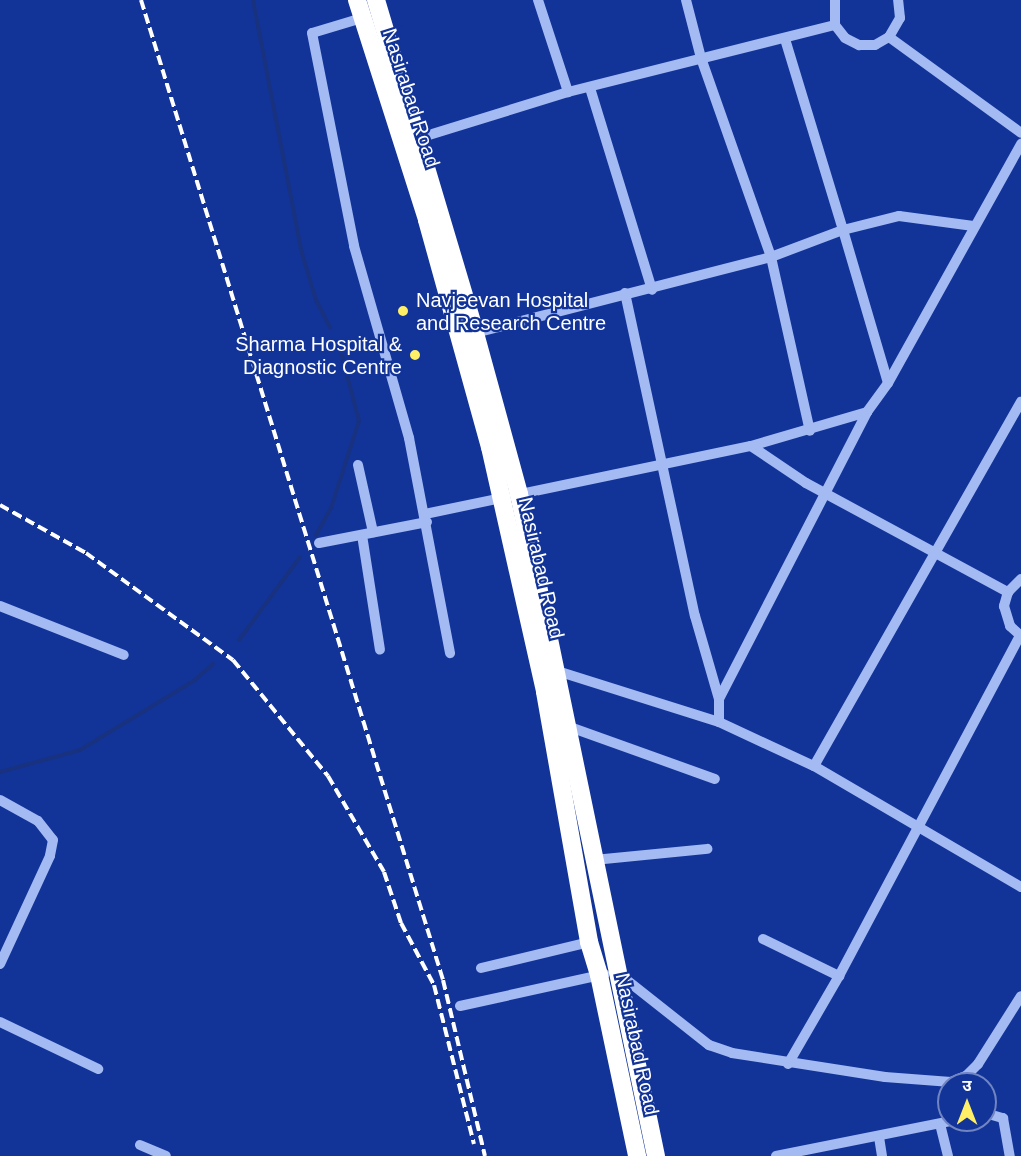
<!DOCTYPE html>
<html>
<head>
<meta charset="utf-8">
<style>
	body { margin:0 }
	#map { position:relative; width:1021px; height:1156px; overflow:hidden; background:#123499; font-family:Arial,"Noto Sans Devanagari",sans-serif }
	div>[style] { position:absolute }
	.stream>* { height:4px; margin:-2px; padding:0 2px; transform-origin:2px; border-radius:2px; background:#183280 }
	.minor>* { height:10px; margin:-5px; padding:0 5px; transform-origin:5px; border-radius:5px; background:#a4baf3 }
	.highway>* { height:18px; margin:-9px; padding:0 9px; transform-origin:9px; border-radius:9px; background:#fff }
	.rail>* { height:4px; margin-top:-2px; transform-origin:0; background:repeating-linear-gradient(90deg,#fff 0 10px,transparent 0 14.5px) }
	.dots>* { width:16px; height:16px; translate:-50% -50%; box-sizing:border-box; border:3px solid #123499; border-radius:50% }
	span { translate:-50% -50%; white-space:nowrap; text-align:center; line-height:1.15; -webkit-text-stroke:4.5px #123499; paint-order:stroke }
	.street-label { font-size:20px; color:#fff }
	.poi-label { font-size:20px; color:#fff }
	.left { translate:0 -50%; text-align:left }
	.right { translate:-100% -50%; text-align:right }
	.north { position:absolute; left:937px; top:1072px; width:60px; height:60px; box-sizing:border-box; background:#123499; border:2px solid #7185c2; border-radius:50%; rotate:0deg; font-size:16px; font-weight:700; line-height:24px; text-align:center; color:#fff }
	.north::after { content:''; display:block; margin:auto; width:21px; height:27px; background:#ffef67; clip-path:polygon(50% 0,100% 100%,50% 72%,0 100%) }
</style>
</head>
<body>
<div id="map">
	<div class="stream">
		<i style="left:253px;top:0;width:255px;rotate:79.1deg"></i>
		<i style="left:301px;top:250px;width:52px;rotate:73.3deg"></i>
		<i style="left:316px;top:300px;width:31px;rotate:63deg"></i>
		<i style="left:316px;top:535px;width:31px;rotate:-61deg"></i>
		<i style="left:331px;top:508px;width:91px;rotate:-72.2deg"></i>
		<i style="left:359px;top:421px;width:75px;rotate:-104.6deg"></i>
		<i style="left:239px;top:640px;width:103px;rotate:-53.7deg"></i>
		<i style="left:0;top:772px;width:83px;rotate:-15.4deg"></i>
		<i style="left:80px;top:750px;width:135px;rotate:-31.3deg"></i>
		<i style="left:195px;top:680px;width:24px;rotate:-42deg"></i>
	</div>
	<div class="minor">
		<i style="left:538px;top:0;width:97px;rotate:71.9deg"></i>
		<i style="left:686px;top:0;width:60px;rotate:75.5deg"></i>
		<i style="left:701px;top:58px;width:211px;rotate:70.6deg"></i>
		<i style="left:771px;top:257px;width:178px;rotate:77.4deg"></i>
		<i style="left:835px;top:0;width:25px;rotate:90deg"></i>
		<i style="left:835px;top:25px;width:16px;rotate:52deg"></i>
		<i style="left:845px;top:38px;width:16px;rotate:27deg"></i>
		<i style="left:859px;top:45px;width:16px"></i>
		<i style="left:875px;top:45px;width:16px;rotate:-30deg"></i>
		<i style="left:889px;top:37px;width:22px;rotate:-60deg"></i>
		<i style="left:900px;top:18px;width:18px;rotate:-96deg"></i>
		<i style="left:362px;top:18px;width:52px;rotate:163.3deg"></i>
		<i style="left:312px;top:33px;width:217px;rotate:78.8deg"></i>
		<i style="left:354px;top:246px;width:200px;rotate:74deg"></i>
		<i style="left:409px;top:438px;width:219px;rotate:79.2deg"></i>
		<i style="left:889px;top:37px;width:163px;rotate:36deg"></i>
		<i style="left:785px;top:39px;width:200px;rotate:73.1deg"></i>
		<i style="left:843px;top:230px;width:58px;rotate:-14deg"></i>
		<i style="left:899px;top:216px;width:75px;rotate:7.7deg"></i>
		<i style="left:590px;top:88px;width:211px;rotate:72.9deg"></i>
		<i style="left:416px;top:139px;width:159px;rotate:-17.2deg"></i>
		<i style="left:568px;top:92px;width:275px;rotate:-14.1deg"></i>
		<i style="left:625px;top:293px;width:330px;rotate:77.8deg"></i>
		<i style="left:695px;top:616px;width:86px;rotate:73.9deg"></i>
		<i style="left:475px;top:333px;width:306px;rotate:-14.4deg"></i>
		<i style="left:771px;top:257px;width:77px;rotate:-20.6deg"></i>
		<i style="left:843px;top:230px;width:159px;rotate:73.6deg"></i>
		<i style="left:751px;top:446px;width:66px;rotate:33.9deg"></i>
		<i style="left:806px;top:483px;width:230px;rotate:28.4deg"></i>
		<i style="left:358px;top:465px;width:69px;rotate:77.4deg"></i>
		<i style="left:425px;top:514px;width:333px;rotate:-11.8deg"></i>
		<i style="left:751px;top:446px;width:121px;rotate:-16.3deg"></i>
		<i style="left:867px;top:412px;width:36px;rotate:-54deg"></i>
		<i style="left:888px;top:383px;width:274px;rotate:-60.9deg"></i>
		<i style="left:362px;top:535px;width:116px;rotate:81.1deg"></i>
		<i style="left:319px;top:543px;width:110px;rotate:-11deg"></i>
		<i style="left:1021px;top:579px;width:18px;rotate:135deg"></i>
		<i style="left:1008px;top:592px;width:15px;rotate:106deg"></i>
		<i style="left:1004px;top:606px;width:21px;rotate:73deg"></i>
		<i style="left:1010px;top:626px;width:15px;rotate:42deg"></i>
		<i style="left:0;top:606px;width:133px;rotate:21.6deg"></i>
		<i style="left:554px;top:670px;width:173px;rotate:17.5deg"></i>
		<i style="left:719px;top:722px;width:105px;rotate:24.9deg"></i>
		<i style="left:814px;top:766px;width:240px;rotate:30.3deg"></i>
		<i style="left:719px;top:722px;width:23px;rotate:-90deg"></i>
		<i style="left:719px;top:699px;width:323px;rotate:-62.7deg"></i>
		<i style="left:567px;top:726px;width:157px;rotate:19.7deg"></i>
		<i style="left:814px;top:766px;width:419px;rotate:-60.4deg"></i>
		<i style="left:0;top:800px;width:43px;rotate:28.9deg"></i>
		<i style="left:38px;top:821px;width:24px;rotate:52deg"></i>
		<i style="left:53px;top:840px;width:16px;rotate:101deg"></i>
		<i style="left:50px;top:856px;width:119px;rotate:114.8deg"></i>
		<i style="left:594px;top:860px;width:114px;rotate:-5.6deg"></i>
		<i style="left:763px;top:939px;width:85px;rotate:26deg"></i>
		<i style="left:481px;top:968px;width:111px;rotate:-13.5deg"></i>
		<i style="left:619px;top:974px;width:115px;rotate:38.3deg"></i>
		<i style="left:709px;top:1045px;width:24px;rotate:19deg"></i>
		<i style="left:732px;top:1053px;width:155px;rotate:8.9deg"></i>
		<i style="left:885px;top:1077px;width:66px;rotate:4.3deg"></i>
		<i style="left:951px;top:1082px;width:16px;rotate:-22deg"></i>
		<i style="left:966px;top:1076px;width:17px;rotate:-45deg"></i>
		<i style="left:978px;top:1064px;width:80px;rotate:-57.7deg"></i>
		<i style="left:460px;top:1006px;width:148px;rotate:-12.4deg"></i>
		<i style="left:0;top:1022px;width:109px;rotate:25.6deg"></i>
		<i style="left:788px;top:1064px;width:102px;rotate:-59.9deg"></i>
		<i style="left:839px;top:976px;width:385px;rotate:-62deg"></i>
		<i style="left:985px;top:1113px;width:19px;rotate:16deg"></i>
		<i style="left:1003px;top:1118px;width:39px;rotate:80deg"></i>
		<i style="left:940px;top:1124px;width:33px;rotate:76deg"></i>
		<i style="left:879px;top:1137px;width:19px;rotate:81deg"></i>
		<i style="left:140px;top:1145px;width:28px;rotate:23deg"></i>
		<i style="left:776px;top:1156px;width:184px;rotate:-11.3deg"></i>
	</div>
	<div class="highway">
		<i style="left:357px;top:0;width:231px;rotate:72.3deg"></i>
		<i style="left:427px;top:220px;width:236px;rotate:74.5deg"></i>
		<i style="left:490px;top:447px;width:251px;rotate:77.3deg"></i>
		<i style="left:545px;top:692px;width:254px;rotate:80deg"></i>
		<i style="left:589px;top:942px;width:34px;rotate:73deg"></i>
		<i style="left:599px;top:975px;width:185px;rotate:78.1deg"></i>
		<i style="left:376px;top:0;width:347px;rotate:73.4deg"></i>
		<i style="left:475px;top:333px;width:167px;rotate:74.7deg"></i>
		<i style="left:519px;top:494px;width:676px;rotate:78.31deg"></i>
	</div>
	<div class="rail">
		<i style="left:141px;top:0;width:1025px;rotate:72.87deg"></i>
		<i style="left:443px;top:980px;width:181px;rotate:76.6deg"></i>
		<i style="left:0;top:505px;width:98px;rotate:29.2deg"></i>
		<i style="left:86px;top:553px;width:182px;rotate:36.1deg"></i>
		<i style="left:233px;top:660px;width:150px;rotate:50.7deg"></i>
		<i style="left:328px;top:776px;width:111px;rotate:59.7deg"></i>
		<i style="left:384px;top:872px;width:54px;rotate:71.6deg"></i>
		<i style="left:401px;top:923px;width:70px;rotate:62deg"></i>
		<i style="left:434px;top:985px;width:164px;rotate:75.9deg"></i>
	</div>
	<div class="dots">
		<i style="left:403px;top:311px;background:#ffef67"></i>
		<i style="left:415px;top:355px;background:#ffef67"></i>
	</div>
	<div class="street-label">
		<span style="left:411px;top:98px;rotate:72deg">Nasirabad Road</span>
		<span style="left:541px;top:568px;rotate:77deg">Nasirabad Road</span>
		<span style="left:637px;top:1044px;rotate:78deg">Nasirabad Road</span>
	</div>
	<div class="poi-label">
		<span class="left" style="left:416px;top:312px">Navjeevan Hospital<br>and Research Centre</span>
		<span class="right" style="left:402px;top:356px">Sharma Hospital &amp;<br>Diagnostic Centre</span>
	</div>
	<div class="north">उ</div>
</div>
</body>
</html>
